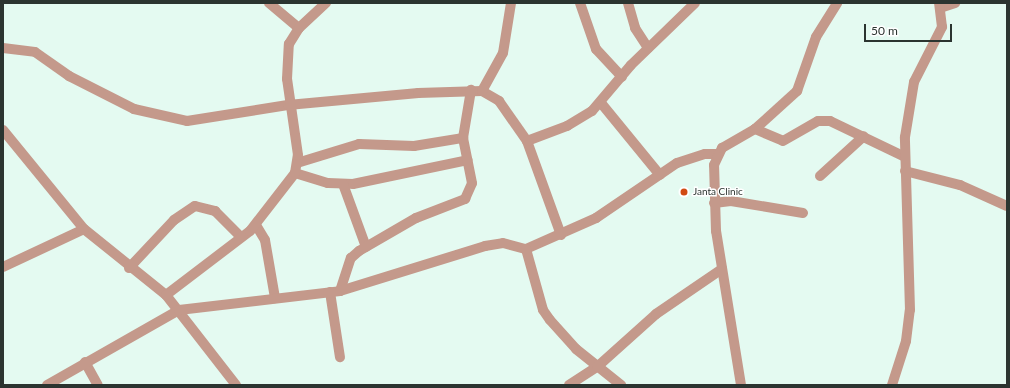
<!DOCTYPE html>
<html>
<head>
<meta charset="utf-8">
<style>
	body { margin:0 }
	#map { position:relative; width:1010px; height:388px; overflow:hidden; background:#e4faf1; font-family:Lato,sans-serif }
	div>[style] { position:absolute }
	.minor>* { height:10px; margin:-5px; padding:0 5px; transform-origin:5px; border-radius:5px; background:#c4998b }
	.dots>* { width:11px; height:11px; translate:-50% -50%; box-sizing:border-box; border:2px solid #fff; border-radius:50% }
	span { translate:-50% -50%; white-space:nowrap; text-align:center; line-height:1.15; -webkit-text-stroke:3px #fff; paint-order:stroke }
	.poi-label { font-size:10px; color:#2b3430 }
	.left { translate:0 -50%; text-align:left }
	.frame { position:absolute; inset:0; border:4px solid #2b3430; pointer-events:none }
	.scale { position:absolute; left:864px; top:24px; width:88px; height:18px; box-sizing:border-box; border:2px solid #2b3430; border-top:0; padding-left:5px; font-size:12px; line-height:14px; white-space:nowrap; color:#2b3430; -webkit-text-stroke:3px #fff; paint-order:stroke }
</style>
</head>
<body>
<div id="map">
	<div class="minor">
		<i style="left:269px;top:3px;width:39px;rotate:40deg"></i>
		<i style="left:580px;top:3px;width:49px;rotate:70.8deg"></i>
		<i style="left:596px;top:49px;width:38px;rotate:47deg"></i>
		<i style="left:628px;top:3px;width:26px;rotate:74deg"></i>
		<i style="left:635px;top:28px;width:24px;rotate:57deg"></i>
		<i style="left:940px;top:8px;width:16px;rotate:-18deg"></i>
		<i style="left:3px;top:48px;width:32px;rotate:7deg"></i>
		<i style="left:35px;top:52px;width:42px;rotate:35.2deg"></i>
		<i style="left:69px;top:76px;width:73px;rotate:26.9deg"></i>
		<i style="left:134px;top:109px;width:54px;rotate:12.8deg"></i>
		<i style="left:187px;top:121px;width:102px;rotate:-9deg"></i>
		<i style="left:288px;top:105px;width:131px;rotate:-5.3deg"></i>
		<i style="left:418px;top:93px;width:64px;rotate:-1.8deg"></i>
		<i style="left:482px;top:91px;width:20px;rotate:30deg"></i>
		<i style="left:499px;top:101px;width:49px;rotate:55deg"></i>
		<i style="left:527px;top:141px;width:100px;rotate:70.1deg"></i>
		<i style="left:482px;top:91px;width:43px;rotate:-61.1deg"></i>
		<i style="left:503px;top:53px;width:51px;rotate:-80.9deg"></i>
		<i style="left:601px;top:103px;width:93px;rotate:50.7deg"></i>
		<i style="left:755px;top:129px;width:30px;rotate:23deg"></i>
		<i style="left:783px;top:141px;width:40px;rotate:-29.7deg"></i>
		<i style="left:818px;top:121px;width:12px"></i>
		<i style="left:830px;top:121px;width:81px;rotate:25.6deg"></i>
		<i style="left:3px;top:130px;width:128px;rotate:50.7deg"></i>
		<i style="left:84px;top:229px;width:105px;rotate:38.8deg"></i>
		<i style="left:166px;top:295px;width:114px;rotate:52.1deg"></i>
		<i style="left:527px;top:141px;width:43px;rotate:-20.6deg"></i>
		<i style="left:567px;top:126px;width:29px;rotate:-31deg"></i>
		<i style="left:592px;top:111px;width:60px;rotate:-49.7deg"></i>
		<i style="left:631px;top:65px;width:89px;rotate:-44.1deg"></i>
		<i style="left:297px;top:163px;width:65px;rotate:-17deg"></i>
		<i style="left:359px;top:144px;width:55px;rotate:2.1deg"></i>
		<i style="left:414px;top:146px;width:50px;rotate:-9.3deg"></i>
		<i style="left:463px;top:138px;width:49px;rotate:-80.5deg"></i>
		<i style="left:905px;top:171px;width:57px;rotate:14.3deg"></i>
		<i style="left:960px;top:185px;width:51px;rotate:24.1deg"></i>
		<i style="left:295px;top:173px;width:34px;rotate:17deg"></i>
		<i style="left:328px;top:183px;width:25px;rotate:2deg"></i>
		<i style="left:353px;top:184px;width:117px;rotate:-11.8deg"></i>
		<i style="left:820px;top:176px;width:59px;rotate:-42.3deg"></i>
		<i style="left:343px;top:184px;width:67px;rotate:69.9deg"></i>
		<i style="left:714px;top:203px;width:17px;rotate:-7deg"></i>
		<i style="left:731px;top:201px;width:73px;rotate:9.5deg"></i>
		<i style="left:256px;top:225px;width:17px;rotate:59deg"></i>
		<i style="left:265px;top:240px;width:59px;rotate:80.2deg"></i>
		<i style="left:526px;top:249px;width:77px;rotate:-23.9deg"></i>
		<i style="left:596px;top:218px;width:98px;rotate:-34.2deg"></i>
		<i style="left:677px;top:163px;width:29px;rotate:-18deg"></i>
		<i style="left:705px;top:154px;width:12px"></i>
		<i style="left:3px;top:267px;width:89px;rotate:-25.1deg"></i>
		<i style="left:129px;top:268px;width:66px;rotate:-46.8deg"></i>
		<i style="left:174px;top:220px;width:25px;rotate:-34deg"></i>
		<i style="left:195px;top:206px;width:21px;rotate:14deg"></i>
		<i style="left:215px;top:211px;width:37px;rotate:45deg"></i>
		<i style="left:340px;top:291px;width:35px;rotate:-72deg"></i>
		<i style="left:351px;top:258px;width:11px;rotate:-41deg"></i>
		<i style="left:359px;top:251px;width:66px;rotate:-30.1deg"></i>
		<i style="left:416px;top:218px;width:53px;rotate:-21.2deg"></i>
		<i style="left:465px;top:199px;width:17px;rotate:-66deg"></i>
		<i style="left:472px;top:183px;width:46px;rotate:-101.3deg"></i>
		<i style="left:330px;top:292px;width:66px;rotate:81.3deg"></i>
		<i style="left:166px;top:295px;width:106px;rotate:-37.3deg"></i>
		<i style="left:250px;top:231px;width:73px;rotate:-52.2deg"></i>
		<i style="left:295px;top:173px;width:18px;rotate:-81deg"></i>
		<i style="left:298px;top:155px;width:77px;rotate:-98.2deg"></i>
		<i style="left:287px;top:79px;width:35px;rotate:-87deg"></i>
		<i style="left:289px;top:44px;width:19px;rotate:-58deg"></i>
		<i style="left:299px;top:28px;width:37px;rotate:-43deg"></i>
		<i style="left:85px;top:362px;width:26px;rotate:61deg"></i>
		<i style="left:47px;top:385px;width:152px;rotate:-29.6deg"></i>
		<i style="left:179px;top:310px;width:162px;rotate:-6.7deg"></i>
		<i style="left:340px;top:291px;width:152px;rotate:-17.2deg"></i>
		<i style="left:485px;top:246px;width:18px;rotate:-9deg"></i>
		<i style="left:503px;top:243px;width:24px;rotate:15deg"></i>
		<i style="left:526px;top:249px;width:63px;rotate:74.4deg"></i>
		<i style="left:543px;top:310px;width:12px;rotate:55deg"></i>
		<i style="left:550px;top:320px;width:39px;rotate:48deg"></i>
		<i style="left:576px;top:349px;width:58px;rotate:38.7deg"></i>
		<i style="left:569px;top:385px;width:33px;rotate:-33deg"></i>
		<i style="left:597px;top:367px;width:79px;rotate:-41.9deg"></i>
		<i style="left:656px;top:314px;width:80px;rotate:-34.3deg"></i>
		<i style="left:741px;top:385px;width:156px;rotate:-99.2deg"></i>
		<i style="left:716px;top:231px;width:66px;rotate:-91.7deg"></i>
		<i style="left:714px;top:165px;width:19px;rotate:-65deg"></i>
		<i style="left:722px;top:148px;width:38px;rotate:-30deg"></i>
		<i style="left:755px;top:129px;width:57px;rotate:-42.1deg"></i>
		<i style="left:797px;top:91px;width:57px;rotate:-70.6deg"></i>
		<i style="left:816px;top:37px;width:40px;rotate:-58deg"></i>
		<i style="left:892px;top:385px;width:46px;rotate:-72.3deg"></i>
		<i style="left:906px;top:341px;width:31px;rotate:-83deg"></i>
		<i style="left:910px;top:310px;width:173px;rotate:-91.7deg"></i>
		<i style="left:905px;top:137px;width:56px;rotate:-80.7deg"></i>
		<i style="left:914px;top:82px;width:62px;rotate:-63deg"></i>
		<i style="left:942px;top:27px;width:24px;rotate:-97deg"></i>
	</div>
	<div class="dots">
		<i style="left:684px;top:192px;background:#d14a13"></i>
	</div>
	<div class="poi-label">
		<span class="left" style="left:693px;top:192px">Janta Clinic</span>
	</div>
	<div class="frame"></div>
	<div class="scale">50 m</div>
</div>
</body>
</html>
